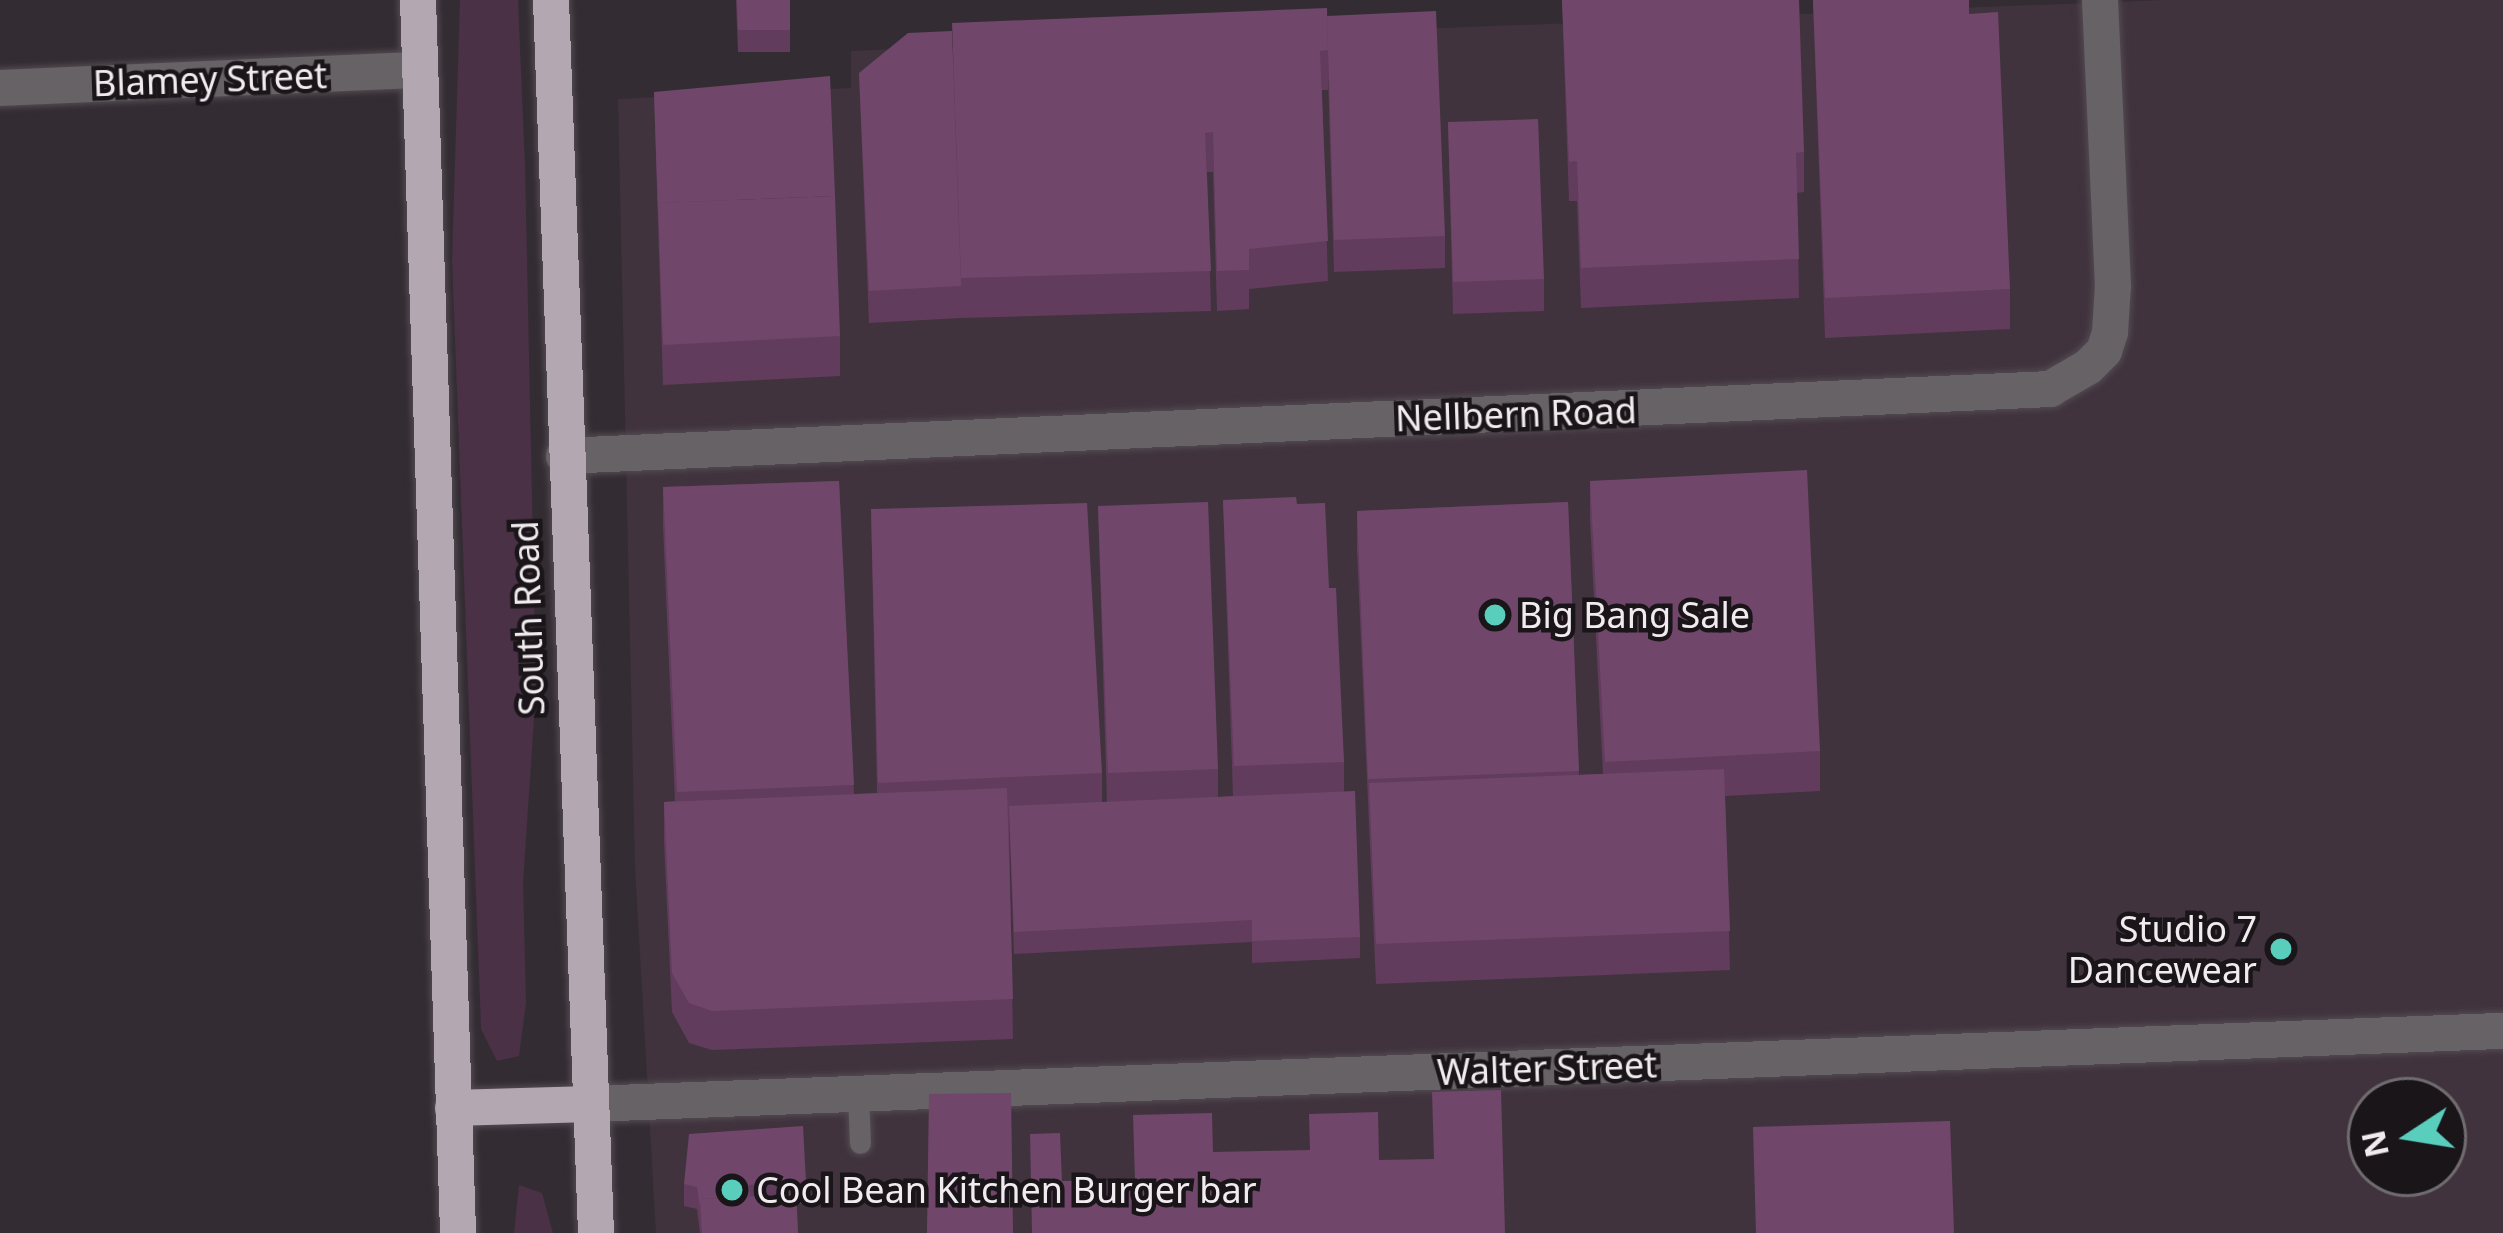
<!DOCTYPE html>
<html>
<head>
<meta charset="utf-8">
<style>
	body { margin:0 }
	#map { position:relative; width:2503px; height:1233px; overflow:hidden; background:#342c33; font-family:"Noto Sans",sans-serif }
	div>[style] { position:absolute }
	.built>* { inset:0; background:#40333e }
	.green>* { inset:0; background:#4a3146 }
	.roads { filter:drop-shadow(0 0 3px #524b51) drop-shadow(0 0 3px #524b51) }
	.lane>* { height:21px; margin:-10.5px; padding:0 10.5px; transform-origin:10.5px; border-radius:10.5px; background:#676266 }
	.street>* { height:36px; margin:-18px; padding:0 18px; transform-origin:18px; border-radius:18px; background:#676266 }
	.highway>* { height:36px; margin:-18px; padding:0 18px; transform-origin:18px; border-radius:18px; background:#b3a8b1 }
	.wall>* { inset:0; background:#613c5c }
	.building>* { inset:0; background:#71466b }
	.dots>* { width:33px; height:33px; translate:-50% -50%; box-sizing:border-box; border:6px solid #191519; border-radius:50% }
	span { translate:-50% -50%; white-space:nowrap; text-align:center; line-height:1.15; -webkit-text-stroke:9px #191519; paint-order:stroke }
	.street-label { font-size:36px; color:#f1ebf0 }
	.poi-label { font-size:36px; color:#f1ebf0 }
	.left { translate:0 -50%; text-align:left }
	.right { translate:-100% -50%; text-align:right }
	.north { position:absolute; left:2347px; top:1077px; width:120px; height:120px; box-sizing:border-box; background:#191519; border:3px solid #6f6b6f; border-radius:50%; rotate:258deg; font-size:33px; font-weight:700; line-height:48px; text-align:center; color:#f1ebf0 }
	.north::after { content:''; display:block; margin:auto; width:42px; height:54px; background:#5acebd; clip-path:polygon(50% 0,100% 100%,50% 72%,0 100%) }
</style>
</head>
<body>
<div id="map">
	<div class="built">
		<i style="clip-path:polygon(evenodd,2165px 0,2503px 0,2503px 1233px,656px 1233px,635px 866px,618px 99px,851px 88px,851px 51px,2165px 0,2371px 1101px,2443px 1101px,2443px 1173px,2371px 1173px,2371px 1101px)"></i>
	</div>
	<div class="green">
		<i style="clip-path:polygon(460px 0,518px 0,525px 167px,536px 688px,523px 883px,526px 1003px,519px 1056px,497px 1061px,481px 1029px,452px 259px)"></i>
		<i style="clip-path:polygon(519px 1185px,542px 1193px,553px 1233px,514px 1233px)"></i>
	</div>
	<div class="roads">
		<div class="lane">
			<i style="left:858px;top:1094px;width:49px;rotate:87.7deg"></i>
		</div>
		<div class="street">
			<i style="left:0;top:88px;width:420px;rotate:-2.5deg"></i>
			<i style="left:564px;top:456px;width:1488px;rotate:-2.58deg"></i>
			<i style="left:2050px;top:389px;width:44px;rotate:-30.1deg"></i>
			<i style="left:2088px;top:367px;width:23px;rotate:-45deg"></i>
			<i style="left:2104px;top:351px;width:20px;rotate:-72deg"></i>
			<i style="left:2110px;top:332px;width:46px;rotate:-86.3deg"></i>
			<i style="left:2113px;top:286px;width:286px;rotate:-92.6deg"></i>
			<i style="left:590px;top:1104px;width:1914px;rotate:-2.19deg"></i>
		</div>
		<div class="highway">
			<i style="left:418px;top:0;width:1234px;rotate:88.14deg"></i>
			<i style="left:551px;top:0;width:1234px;rotate:87.91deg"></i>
			<i style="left:453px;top:1108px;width:137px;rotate:-1.7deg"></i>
		</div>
	</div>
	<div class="wall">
		<i style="clip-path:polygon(736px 0,790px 0,790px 52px,738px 52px)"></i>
		<i style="clip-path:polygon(1562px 0,1804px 152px,1804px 192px,1797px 193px,1799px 298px,1581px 308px,1577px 201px,1569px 201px)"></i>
		<i style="clip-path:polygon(1813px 0,1969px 14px,2010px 289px,2010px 329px,1825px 338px)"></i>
		<i style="clip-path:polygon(1327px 16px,1445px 236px,1445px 268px,1334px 272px,1328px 76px,1328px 90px,1322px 90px,1328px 281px,1249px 289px,1249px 309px,1217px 311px,1213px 172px,1207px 172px,1211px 311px,961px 318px,869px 323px,859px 73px)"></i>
		<i style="clip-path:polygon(654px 92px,840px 336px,840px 376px,663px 385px)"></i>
		<i style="clip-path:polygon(1448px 122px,1544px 279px,1544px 311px,1453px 314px)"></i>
		<i style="clip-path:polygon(839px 481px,854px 794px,877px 793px,871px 509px,1102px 773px,1102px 802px,1107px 802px,1098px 506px,1218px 769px,1218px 797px,1233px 796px,1223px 500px,1297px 504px,1329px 588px,1344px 762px,1344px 792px,1360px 937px,1360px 958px,1252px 963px,1252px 942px,1014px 954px,1009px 817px,1013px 1039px,712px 1050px,689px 1043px,672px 1012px,664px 842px,664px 802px,675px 801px,663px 527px,663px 487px)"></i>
		<i style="clip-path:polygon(1590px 481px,1820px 751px,1820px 791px,1725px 796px,1730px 970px,1376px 984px,1357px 551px,1357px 511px,1568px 502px,1579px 775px,1603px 774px,1590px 520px)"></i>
		<i style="clip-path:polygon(806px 1182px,806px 1204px,797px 1204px,798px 1233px,700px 1233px,697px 1209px,684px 1206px,684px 1184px)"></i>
	</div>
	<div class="building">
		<i style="clip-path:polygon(737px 0,790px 0,790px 30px,738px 30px)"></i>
		<i style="clip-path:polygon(1562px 0,1799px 0,1804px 152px,1796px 153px,1799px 259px,1581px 268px,1577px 161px,1569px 162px)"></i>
		<i style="clip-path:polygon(1813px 0,1969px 0,1969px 14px,1998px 12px,2010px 289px,1825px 298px)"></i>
		<i style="clip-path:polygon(1327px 8px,1328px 50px,1320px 51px,1328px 241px,1249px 249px,1249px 270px,1217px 271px,1213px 132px,1205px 133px,1211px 271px,961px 278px,952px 23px)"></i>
		<i style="clip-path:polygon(1436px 11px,1445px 236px,1334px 240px,1327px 16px)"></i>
		<i style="clip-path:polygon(952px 31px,961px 286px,869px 291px,859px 73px,908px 33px)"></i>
		<i style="clip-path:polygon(830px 76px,835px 196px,658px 203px,658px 211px,654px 92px)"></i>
		<i style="clip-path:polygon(1538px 119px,1544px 279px,1453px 282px,1448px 122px)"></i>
		<i style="clip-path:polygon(835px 196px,840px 336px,663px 345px,658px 203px)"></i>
		<i style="clip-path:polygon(1807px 470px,1820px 751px,1605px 762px,1590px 481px)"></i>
		<i style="clip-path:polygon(839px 481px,854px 785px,677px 792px,663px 487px)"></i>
		<i style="clip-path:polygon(1296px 497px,1297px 504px,1325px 503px,1329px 588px,1336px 588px,1344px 762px,1234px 766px,1223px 500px)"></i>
		<i style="clip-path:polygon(1208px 502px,1218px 769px,1108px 773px,1098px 506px)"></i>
		<i style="clip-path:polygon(1568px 502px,1579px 771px,1368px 779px,1357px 511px)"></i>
		<i style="clip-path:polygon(1087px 503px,1102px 773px,878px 783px,871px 509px)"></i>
		<i style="clip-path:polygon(1724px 769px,1730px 931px,1376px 944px,1369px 783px)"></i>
		<i style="clip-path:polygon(1007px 788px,1013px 999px,712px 1011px,689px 1003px,672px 973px,664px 802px)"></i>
		<i style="clip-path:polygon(1355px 791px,1360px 937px,1252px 941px,1252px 920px,1014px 932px,1009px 806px)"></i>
		<i style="clip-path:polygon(1501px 1090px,1505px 1233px,1032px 1233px,1030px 1134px,1060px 1133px,1062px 1181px,1135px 1180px,1133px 1115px,1212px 1113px,1213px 1152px,1310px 1150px,1309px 1114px,1378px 1112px,1379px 1160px,1434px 1159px,1432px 1092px)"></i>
		<i style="clip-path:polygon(1011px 1093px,1013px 1233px,927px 1233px,929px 1094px)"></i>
		<i style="clip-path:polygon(1950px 1121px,1954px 1233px,1756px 1233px,1753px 1127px)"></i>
		<i style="clip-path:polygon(803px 1126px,806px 1182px,749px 1185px,750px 1196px,700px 1199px,700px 1208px,697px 1187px,684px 1184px,689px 1134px)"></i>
		<i style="clip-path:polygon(796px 1194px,798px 1233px,702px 1233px,700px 1199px)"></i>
	</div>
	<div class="dots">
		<i style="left:1495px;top:615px;background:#5acebd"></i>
		<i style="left:2281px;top:949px;background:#5acebd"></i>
		<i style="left:732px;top:1190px;background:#5acebd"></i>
	</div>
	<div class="street-label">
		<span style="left:210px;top:79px;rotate:-2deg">Blamey Street</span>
		<span style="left:1516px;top:414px;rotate:-2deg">Nellbern Road</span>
		<span style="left:528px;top:618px;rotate:-92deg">South Road</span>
		<span style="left:1547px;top:1068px;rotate:-2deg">Walter Street</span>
	</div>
	<div class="poi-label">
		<span class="left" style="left:1519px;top:615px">Big Bang Sale</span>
		<span class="right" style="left:2257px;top:949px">Studio 7<br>Dancewear</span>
		<span class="left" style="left:756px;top:1190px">Cool Bean Kitchen Burger bar</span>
	</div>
	<div class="north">N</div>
</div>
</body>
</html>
